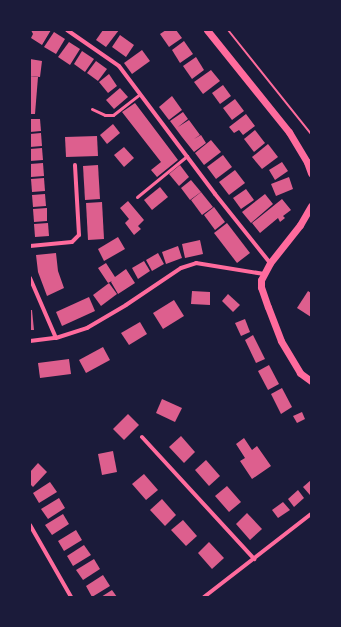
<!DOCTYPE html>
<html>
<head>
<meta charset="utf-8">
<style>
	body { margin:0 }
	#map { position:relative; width:341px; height:627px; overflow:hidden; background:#1b1b3a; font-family:"Space Grotesk",sans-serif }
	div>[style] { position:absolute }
	.building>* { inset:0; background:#dd5f8e }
	.path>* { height:2px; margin:-1px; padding:0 1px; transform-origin:1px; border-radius:1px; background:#ff6b9d }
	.service>* { height:3px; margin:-1.5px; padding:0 1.5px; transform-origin:1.5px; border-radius:1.5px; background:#ff6b9d }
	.minor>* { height:4px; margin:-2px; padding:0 2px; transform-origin:2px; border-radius:2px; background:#ff6b9d }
	.tertiary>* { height:7px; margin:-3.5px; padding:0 3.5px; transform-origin:3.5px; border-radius:3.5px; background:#ff6b9d }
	span { translate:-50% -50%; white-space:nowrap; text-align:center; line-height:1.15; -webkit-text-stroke:4px #1b1b3a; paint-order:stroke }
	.frame { position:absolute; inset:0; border:31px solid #1b1b3a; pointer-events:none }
</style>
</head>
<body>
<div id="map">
	<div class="building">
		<i style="clip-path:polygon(31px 30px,51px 30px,42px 45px,31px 38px,33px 34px)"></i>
		<i style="clip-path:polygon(103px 30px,119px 30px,106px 47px,96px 40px)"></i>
		<i style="clip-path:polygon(166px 30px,176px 30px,182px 38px,169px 47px,160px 34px)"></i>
		<i style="clip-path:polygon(54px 32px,65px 39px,56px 54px,44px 47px)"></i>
		<i style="clip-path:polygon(120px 35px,134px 45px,126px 57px,112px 47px)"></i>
		<i style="clip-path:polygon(184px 41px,193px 54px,180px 63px,172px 50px)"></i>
		<i style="clip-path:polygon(69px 42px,80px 49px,70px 65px,58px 57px)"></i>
		<i style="clip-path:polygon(142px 50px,150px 61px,132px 74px,124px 63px)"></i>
		<i style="clip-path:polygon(82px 51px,94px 59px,85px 72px,74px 64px)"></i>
		<i style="clip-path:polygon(196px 57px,204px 70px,192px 79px,183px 66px)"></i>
		<i style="clip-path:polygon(30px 59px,42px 61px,40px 77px,30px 76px)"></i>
		<i style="clip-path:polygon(96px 61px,107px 69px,98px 81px,87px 73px)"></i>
		<i style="clip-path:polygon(211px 70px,220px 81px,203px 94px,194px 82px)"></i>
		<i style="clip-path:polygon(109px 74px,117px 86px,108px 93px,99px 82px)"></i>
		<i style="clip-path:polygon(30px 76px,38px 77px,35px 114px,30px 114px)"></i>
		<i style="clip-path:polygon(223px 85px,231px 96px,220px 104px,212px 93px)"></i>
		<i style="clip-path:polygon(120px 88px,128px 97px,114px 109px,106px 100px)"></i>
		<i style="clip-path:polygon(172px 96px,182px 110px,169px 120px,159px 107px)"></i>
		<i style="clip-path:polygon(235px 99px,244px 111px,232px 120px,223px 108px)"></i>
		<i style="clip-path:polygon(135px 103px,178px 160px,157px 177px,151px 170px,161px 162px,122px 112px)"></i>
		<i style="clip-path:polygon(183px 112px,188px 119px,178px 127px,189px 120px,200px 135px,194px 139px,201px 135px,206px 143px,194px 152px,182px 137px,188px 133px,182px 137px,170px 121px)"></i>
		<i style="clip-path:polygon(246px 114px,255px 126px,243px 135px,239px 130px,234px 133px,229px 127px)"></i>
		<i style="clip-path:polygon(30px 119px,40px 119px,41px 131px,30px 132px)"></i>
		<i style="clip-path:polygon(113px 124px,120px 133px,107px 144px,100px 135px)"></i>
		<i style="clip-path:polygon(255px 130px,265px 143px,254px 152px,244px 139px)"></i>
		<i style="clip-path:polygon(41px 133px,42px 146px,30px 147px,30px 134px)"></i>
		<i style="clip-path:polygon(97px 136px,98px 156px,66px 157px,65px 137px)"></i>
		<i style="clip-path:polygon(211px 140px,221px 152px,204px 165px,195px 153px)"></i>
		<i style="clip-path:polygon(268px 144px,278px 157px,262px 169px,252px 157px)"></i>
		<i style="clip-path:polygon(124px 147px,134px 158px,124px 167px,114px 155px)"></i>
		<i style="clip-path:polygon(42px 148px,43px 160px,30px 161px,30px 149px)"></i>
		<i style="clip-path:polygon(223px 155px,232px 167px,216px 179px,207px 167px)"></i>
		<i style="clip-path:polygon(282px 162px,288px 171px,275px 180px,269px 170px)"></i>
		<i style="clip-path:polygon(43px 163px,44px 176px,31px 177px,30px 164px)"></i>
		<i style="clip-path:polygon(98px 165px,100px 199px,85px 200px,83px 166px)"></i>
		<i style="clip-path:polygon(180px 165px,189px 177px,179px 186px,169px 174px)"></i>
		<i style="clip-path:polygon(235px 170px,245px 183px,229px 195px,219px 182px)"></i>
		<i style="clip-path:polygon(289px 177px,293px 189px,276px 196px,271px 184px)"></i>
		<i style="clip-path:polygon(44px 178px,45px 191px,32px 192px,31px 179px)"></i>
		<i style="clip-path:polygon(191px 180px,201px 192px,190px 200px,181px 188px)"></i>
		<i style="clip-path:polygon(160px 187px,168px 197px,152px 210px,144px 200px)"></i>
		<i style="clip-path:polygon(246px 189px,254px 200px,241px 209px,233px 198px)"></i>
		<i style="clip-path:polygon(201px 192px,213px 207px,202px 215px,191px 200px)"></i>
		<i style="clip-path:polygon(45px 194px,46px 206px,33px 207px,32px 195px)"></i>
		<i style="clip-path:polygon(265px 194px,273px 204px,251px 223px,242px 212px)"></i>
		<i style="clip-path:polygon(282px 199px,291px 210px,283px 216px,285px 218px,280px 222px,278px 218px,260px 233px,252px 223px)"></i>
		<i style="clip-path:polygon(128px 201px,144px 220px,138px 226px,141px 229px,134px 235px,125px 223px,129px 219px,120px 208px)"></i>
		<i style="clip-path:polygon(102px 202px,104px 239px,88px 240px,86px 203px)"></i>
		<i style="clip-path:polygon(214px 207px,225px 222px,215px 230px,204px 215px)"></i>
		<i style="clip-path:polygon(47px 208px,47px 221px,34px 222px,33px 209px)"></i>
		<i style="clip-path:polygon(48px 223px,49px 236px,35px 237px,34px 224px)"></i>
		<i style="clip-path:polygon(227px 223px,250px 253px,237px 263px,214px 233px)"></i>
		<i style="clip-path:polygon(118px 237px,125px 249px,104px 261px,98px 249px)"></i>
		<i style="clip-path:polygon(200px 240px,203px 254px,185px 258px,182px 244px)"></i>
		<i style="clip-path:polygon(178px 246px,182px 258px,166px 264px,162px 252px)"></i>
		<i style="clip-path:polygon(56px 253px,58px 271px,64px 288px,47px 296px,38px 272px,36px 255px)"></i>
		<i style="clip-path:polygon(158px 253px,164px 264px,152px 271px,146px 260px)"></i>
		<i style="clip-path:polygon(144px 261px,150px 271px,138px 279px,132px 268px)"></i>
		<i style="clip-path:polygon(106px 263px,115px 277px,126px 269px,135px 283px,118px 294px,111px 282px,112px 281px,108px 283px,98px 268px)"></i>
		<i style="clip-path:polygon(109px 283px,117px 294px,101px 306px,93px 295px)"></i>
		<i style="clip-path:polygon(192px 291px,210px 292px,210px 305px,191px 304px)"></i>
		<i style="clip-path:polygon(308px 291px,311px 293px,311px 317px,297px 308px)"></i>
		<i style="clip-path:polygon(228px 294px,240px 305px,233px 312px,222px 301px)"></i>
		<i style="clip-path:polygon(89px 297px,95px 311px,62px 326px,56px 312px)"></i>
		<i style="clip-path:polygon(174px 300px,184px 316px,163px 329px,153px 313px)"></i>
		<i style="clip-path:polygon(30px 310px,32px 310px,34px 330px,30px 330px)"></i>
		<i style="clip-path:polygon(245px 319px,250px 332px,241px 336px,235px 323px)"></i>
		<i style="clip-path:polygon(140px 322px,147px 334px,129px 345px,121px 333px)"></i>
		<i style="clip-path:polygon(253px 335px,265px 359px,256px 363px,245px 340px)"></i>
		<i style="clip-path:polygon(103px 347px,110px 360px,86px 373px,79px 360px)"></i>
		<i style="clip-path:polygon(69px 359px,71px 374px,40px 378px,38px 363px)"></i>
		<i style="clip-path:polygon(269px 365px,279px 384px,268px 390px,258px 371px)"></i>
		<i style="clip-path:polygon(282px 388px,292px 407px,281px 414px,271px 394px)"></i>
		<i style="clip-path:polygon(162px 399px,182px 408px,175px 422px,156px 413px)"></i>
		<i style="clip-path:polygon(302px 412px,305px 419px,297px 423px,293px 416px)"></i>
		<i style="clip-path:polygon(128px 414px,139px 425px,124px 440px,113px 429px)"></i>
		<i style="clip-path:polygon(181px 436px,195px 452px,184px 463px,169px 447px)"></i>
		<i style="clip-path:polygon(244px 438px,252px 450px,257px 446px,271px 466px,252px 479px,240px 461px,245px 458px,236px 444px)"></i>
		<i style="clip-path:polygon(113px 451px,117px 472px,102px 475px,98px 454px)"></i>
		<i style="clip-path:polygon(206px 460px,220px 476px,209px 486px,195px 470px)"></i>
		<i style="clip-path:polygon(38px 463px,47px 472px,33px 487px,30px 484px,30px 472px)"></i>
		<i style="clip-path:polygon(144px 474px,158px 490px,146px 500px,132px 484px)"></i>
		<i style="clip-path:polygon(311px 480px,311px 494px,310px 495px,303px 487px)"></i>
		<i style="clip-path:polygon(50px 482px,57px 492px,39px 503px,33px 493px)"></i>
		<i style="clip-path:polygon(227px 486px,241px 502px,229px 512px,215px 496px)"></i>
		<i style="clip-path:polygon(298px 490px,304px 498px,294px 507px,288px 499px)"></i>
		<i style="clip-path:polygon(59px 498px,65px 508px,48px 519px,41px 509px)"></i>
		<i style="clip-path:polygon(162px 499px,176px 515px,165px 526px,150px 510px)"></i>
		<i style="clip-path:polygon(283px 502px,290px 510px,278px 518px,272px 510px)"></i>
		<i style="clip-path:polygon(247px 513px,262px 529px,250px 540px,236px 524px)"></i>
		<i style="clip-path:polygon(63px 514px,69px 524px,52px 535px,45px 525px)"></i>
		<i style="clip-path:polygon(183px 520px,197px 536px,186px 546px,171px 530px)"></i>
		<i style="clip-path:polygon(76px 530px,82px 540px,64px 551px,58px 541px)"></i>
		<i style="clip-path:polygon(209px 542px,224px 558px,212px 569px,198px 553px)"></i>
		<i style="clip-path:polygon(84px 545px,91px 555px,73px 566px,67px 556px)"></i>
		<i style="clip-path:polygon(94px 559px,100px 569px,83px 580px,76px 570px)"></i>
		<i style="clip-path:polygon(103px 575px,110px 586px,92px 597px,86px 586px)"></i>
		<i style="clip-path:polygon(112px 590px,117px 597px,101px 597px)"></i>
	</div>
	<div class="path">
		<i style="left:228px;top:30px;width:133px;rotate:51.4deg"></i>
	</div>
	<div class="service">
		<i style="left:92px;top:109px;width:14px;rotate:25deg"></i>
		<i style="left:105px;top:115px;width:8px"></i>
		<i style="left:113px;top:115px;width:34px;rotate:-38deg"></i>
		<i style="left:137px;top:197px;width:65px;rotate:-39.4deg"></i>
	</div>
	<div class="minor">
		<i style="left:67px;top:30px;width:63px;rotate:34.7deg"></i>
		<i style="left:119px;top:66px;width:160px;rotate:53.1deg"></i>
		<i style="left:215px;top:194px;width:88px;rotate:51.4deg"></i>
		<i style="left:30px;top:246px;width:42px;rotate:-5.4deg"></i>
		<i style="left:72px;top:242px;width:10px;rotate:-45deg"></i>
		<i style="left:79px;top:235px;width:70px;rotate:-93.3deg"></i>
		<i style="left:30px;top:278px;width:65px;rotate:66.6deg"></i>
		<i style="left:30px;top:341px;width:26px;rotate:-7deg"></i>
		<i style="left:56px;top:338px;width:33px;rotate:-18deg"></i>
		<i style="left:87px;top:328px;width:45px;rotate:-30.5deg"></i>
		<i style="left:126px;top:305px;width:66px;rotate:-33.9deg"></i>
		<i style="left:181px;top:268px;width:16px;rotate:-18deg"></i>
		<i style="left:196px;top:263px;width:69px;rotate:9.2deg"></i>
		<i style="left:142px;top:437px;width:166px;rotate:47.4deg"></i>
		<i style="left:30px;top:525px;width:83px;rotate:60.3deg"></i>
		<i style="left:204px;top:597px;width:135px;rotate:-37.8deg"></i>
	</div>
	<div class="tertiary">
		<i style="left:207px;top:30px;width:131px;rotate:51.2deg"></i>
		<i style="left:289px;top:132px;width:35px;rotate:59deg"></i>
		<i style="left:307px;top:162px;width:12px;rotate:70deg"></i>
		<i style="left:311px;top:206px;width:22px;rotate:120deg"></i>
		<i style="left:300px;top:225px;width:48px;rotate:128.3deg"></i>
		<i style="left:270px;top:263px;width:19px;rotate:118deg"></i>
		<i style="left:261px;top:280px;width:7px;rotate:90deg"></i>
		<i style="left:261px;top:287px;width:21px;rotate:71deg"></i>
		<i style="left:268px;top:307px;width:36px;rotate:69deg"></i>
		<i style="left:281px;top:341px;width:37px;rotate:59deg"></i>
		<i style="left:300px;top:373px;width:14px;rotate:36deg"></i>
	</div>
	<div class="frame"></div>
</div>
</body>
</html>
